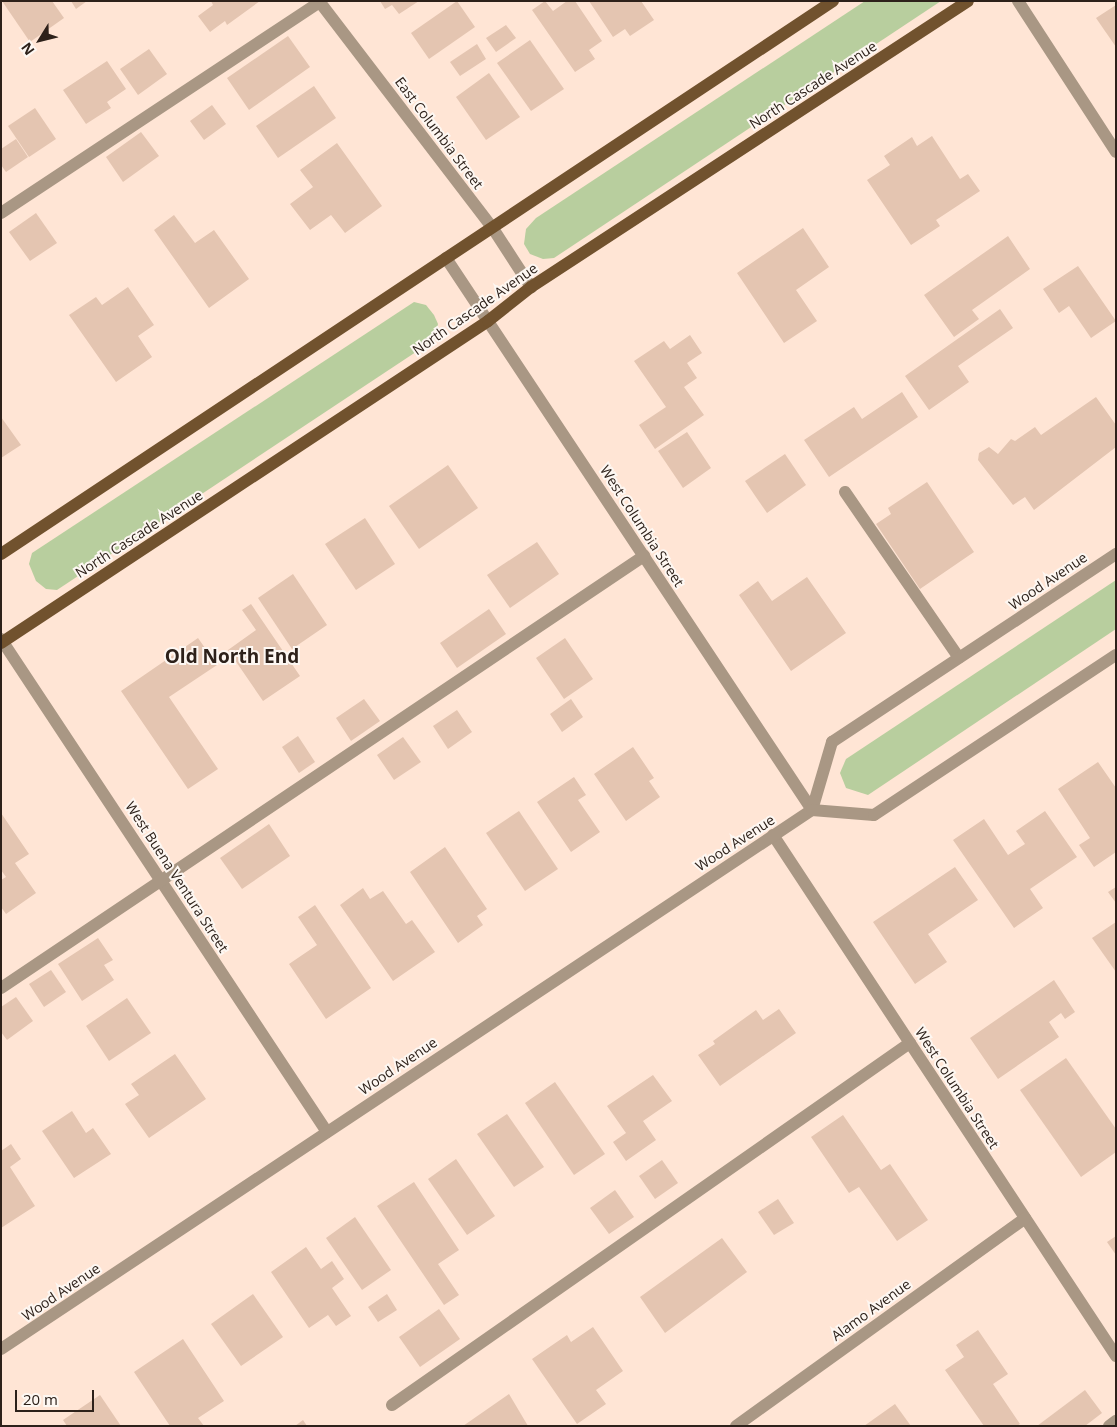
<!DOCTYPE html>
<html>
<head>
<meta charset="utf-8">
<style>
	body { margin:0 }
	#map { position:relative; width:1117px; height:1427px; overflow:hidden; background:#ffe5d5; font-family:"Open Sans",sans-serif }
	div>[style] { position:absolute }
	.green>* { inset:0; background:#b8ce9e }
	.building>* { inset:0; background:#e4c5b1 }
	.minor>* { height:12px; margin:-6px; padding:0 6px; transform-origin:6px; border-radius:6px; background:#a99784 }
	.major>* { height:12px; margin:-6px; padding:0 6px; transform-origin:6px; border-radius:6px; background:#71522e }
	span { translate:-50% -50%; white-space:nowrap; text-align:center; line-height:1.15; -webkit-text-stroke:4px #fdf7f2; paint-order:stroke }
	.street-label { font-size:14px; color:#2d211a }
	.district-label { font-size:19px; color:#2d211a; font-weight:700 }
	.frame { position:absolute; inset:0; border:2px solid #2d211a; pointer-events:none }
	.north { position:absolute; left:15px; top:15px; width:50px; height:50px; -webkit-text-stroke:4px #fdf7f2; paint-order:stroke; rotate:234deg; font-size:14px; font-weight:700; line-height:20px; text-align:center; color:#2d211a }
	.north::after { content:''; display:block; margin:auto; width:18px; height:22px; background:#2d211a; clip-path:polygon(50% 0,100% 100%,50% 72%,0 100%) }
	.scale { position:absolute; left:15px; top:1390px; width:79px; height:22px; box-sizing:border-box; border:2px solid #2d211a; border-top:0; padding-left:6px; font-size:15px; line-height:18px; white-space:nowrap; color:#2d211a; -webkit-text-stroke:4px #fdf7f2; paint-order:stroke }
</style>
</head>
<body>
<div id="map">
	<div class="green">
		<i style="clip-path:polygon(865px 1px,941px 1px,554px 258px,543px 259px,530px 254px,524px 244px,526px 229px,536px 218px)"></i>
		<i style="clip-path:polygon(414px 302px,426px 305px,434px 315px,438px 324px,434px 340px,57px 590px,46px 589px,36px 581px,29px 564px,32px 553px)"></i>
		<i style="clip-path:polygon(1116px 580px,1116px 629px,868px 795px,846px 788px,840px 773px,846px 759px)"></i>
	</div>
	<div class="building">
		<i style="clip-path:polygon(2px 1px,52px 1px,64px 18px,30px 42px)"></i>
		<i style="clip-path:polygon(71px 1px,87px 1px,76px 9px)"></i>
		<i style="clip-path:polygon(211px 1px,260px 1px,227px 25px,225px 21px,210px 32px,198px 16px,213px 5px)"></i>
		<i style="clip-path:polygon(380px 1px,419px 1px,399px 14px,392px 5px,385px 9px)"></i>
		<i style="clip-path:polygon(457px 1px,475px 27px,429px 59px,411px 33px)"></i>
		<i style="clip-path:polygon(545px 1px,553px 11px,567px 1px,575px 1px,602px 41px,589px 50px,595px 59px,575px 72px,532px 10px)"></i>
		<i style="clip-path:polygon(589px 1px,641px 1px,654px 20px,630px 36px,625px 29px,613px 37px)"></i>
		<i style="clip-path:polygon(1116px 5px,1116px 47px,1096px 18px)"></i>
		<i style="clip-path:polygon(506px 25px,516px 38px,496px 52px,486px 38px)"></i>
		<i style="clip-path:polygon(288px 36px,310px 67px,249px 110px,227px 78px)"></i>
		<i style="clip-path:polygon(530px 40px,564px 89px,531px 111px,497px 63px)"></i>
		<i style="clip-path:polygon(477px 44px,486px 59px,460px 76px,450px 62px)"></i>
		<i style="clip-path:polygon(149px 49px,167px 74px,138px 95px,120px 69px)"></i>
		<i style="clip-path:polygon(107px 61px,126px 89px,107px 102px,111px 108px,86px 124px,63px 90px)"></i>
		<i style="clip-path:polygon(489px 73px,520px 117px,486px 140px,456px 97px)"></i>
		<i style="clip-path:polygon(314px 86px,336px 118px,278px 158px,256px 126px)"></i>
		<i style="clip-path:polygon(212px 105px,226px 124px,204px 140px,190px 121px)"></i>
		<i style="clip-path:polygon(35px 108px,56px 139px,29px 157px,8px 126px)"></i>
		<i style="clip-path:polygon(141px 132px,159px 156px,123px 182px,106px 157px)"></i>
		<i style="clip-path:polygon(932px 136px,960px 179px,968px 174px,980px 191px,936px 220px,940px 226px,911px 245px,867px 180px,890px 165px,884px 156px,912px 137px,917px 146px)"></i>
		<i style="clip-path:polygon(16px 139px,28px 157px,6px 172px,1px 165px,1px 149px)"></i>
		<i style="clip-path:polygon(337px 143px,382px 206px,345px 233px,331px 215px,310px 230px,290px 204px,313px 187px,300px 170px)"></i>
		<i style="clip-path:polygon(36px 213px,57px 243px,30px 261px,9px 232px)"></i>
		<i style="clip-path:polygon(174px 215px,195px 243px,214px 230px,249px 279px,209px 308px,154px 230px)"></i>
		<i style="clip-path:polygon(803px 228px,829px 267px,796px 290px,817px 321px,784px 343px,737px 273px)"></i>
		<i style="clip-path:polygon(1008px 236px,1030px 269px,972px 310px,979px 319px,954px 337px,924px 295px)"></i>
		<i style="clip-path:polygon(1078px 266px,1116px 321px,1091px 338px,1069px 306px,1059px 313px,1043px 289px)"></i>
		<i style="clip-path:polygon(128px 287px,154px 325px,138px 336px,152px 357px,116px 382px,69px 315px,96px 297px,102px 305px)"></i>
		<i style="clip-path:polygon(1000px 309px,1013px 328px,958px 366px,969px 382px,929px 410px,905px 376px)"></i>
		<i style="clip-path:polygon(690px 335px,702px 353px,687px 363px,697px 378px,684px 387px,704px 415px,655px 449px,639px 425px,666px 407px,634px 361px,664px 341px,670px 349px)"></i>
		<i style="clip-path:polygon(902px 392px,918px 417px,829px 477px,804px 440px,854px 407px,862px 419px)"></i>
		<i style="clip-path:polygon(1096px 397px,1116px 425px,1116px 447px,1034px 510px,1025px 497px,1013px 505px,978px 460px,979px 453px,989px 447px,998px 454px,1011px 439px,1015px 441px,1035px 427px,1041px 435px)"></i>
		<i style="clip-path:polygon(1px 417px,21px 445px,1px 458px)"></i>
		<i style="clip-path:polygon(687px 432px,711px 468px,683px 488px,658px 451px)"></i>
		<i style="clip-path:polygon(785px 454px,806px 485px,767px 513px,745px 481px)"></i>
		<i style="clip-path:polygon(448px 465px,478px 508px,419px 549px,389px 506px)"></i>
		<i style="clip-path:polygon(927px 482px,974px 552px,920px 589px,876px 524px,891px 514px,888px 508px)"></i>
		<i style="clip-path:polygon(365px 518px,395px 564px,356px 590px,325px 544px)"></i>
		<i style="clip-path:polygon(537px 542px,559px 574px,510px 608px,487px 575px)"></i>
		<i style="clip-path:polygon(293px 574px,327px 625px,292px 649px,258px 598px)"></i>
		<i style="clip-path:polygon(807px 577px,846px 633px,791px 671px,739px 595px,758px 581px,772px 601px)"></i>
		<i style="clip-path:polygon(251px 604px,300px 676px,263px 701px,228px 650px,256px 630px,242px 610px)"></i>
		<i style="clip-path:polygon(489px 609px,506px 634px,457px 668px,440px 643px)"></i>
		<i style="clip-path:polygon(198px 638px,217px 665px,169px 697px,218px 769px,188px 789px,121px 691px)"></i>
		<i style="clip-path:polygon(565px 638px,593px 679px,564px 699px,536px 658px)"></i>
		<i style="clip-path:polygon(364px 699px,380px 721px,351px 741px,336px 718px)"></i>
		<i style="clip-path:polygon(571px 699px,583px 717px,562px 732px,550px 714px)"></i>
		<i style="clip-path:polygon(457px 710px,472px 732px,448px 749px,433px 726px)"></i>
		<i style="clip-path:polygon(298px 736px,315px 762px,299px 773px,282px 747px)"></i>
		<i style="clip-path:polygon(403px 737px,421px 762px,394px 780px,377px 755px)"></i>
		<i style="clip-path:polygon(633px 747px,654px 778px,649px 781px,660px 797px,626px 821px,594px 774px)"></i>
		<i style="clip-path:polygon(1098px 762px,1116px 788px,1116px 852px,1094px 867px,1079px 845px,1090px 838px,1058px 789px)"></i>
		<i style="clip-path:polygon(574px 777px,586px 795px,578px 800px,600px 832px,571px 852px,537px 802px)"></i>
		<i style="clip-path:polygon(519px 811px,558px 869px,525px 891px,486px 833px)"></i>
		<i style="clip-path:polygon(1045px 811px,1077px 857px,1030px 889px,1043px 908px,1014px 928px,953px 840px,984px 819px,1008px 855px,1025px 844px,1016px 831px)"></i>
		<i style="clip-path:polygon(1px 813px,29px 854px,15px 863px,36px 893px,6px 914px,1px 907px,1px 880px,6px 877px,1px 870px)"></i>
		<i style="clip-path:polygon(269px 824px,290px 856px,242px 889px,220px 858px)"></i>
		<i style="clip-path:polygon(445px 847px,487px 909px,477px 916px,483px 925px,458px 943px,410px 872px)"></i>
		<i style="clip-path:polygon(955px 867px,978px 900px,928px 934px,947px 962px,915px 984px,873px 922px)"></i>
		<i style="clip-path:polygon(1116px 887px,1116px 903px,1108px 892px)"></i>
		<i style="clip-path:polygon(363px 888px,370px 899px,383px 891px,406px 924px,412px 920px,435px 952px,393px 981px,340px 905px)"></i>
		<i style="clip-path:polygon(315px 905px,371px 988px,326px 1019px,289px 964px,317px 945px,298px 917px)"></i>
		<i style="clip-path:polygon(1116px 922px,1116px 972px,1092px 938px)"></i>
		<i style="clip-path:polygon(98px 938px,113px 960px,104px 965px,114px 980px,82px 1001px,58px 964px)"></i>
		<i style="clip-path:polygon(51px 970px,66px 992px,44px 1007px,29px 984px)"></i>
		<i style="clip-path:polygon(1054px 980px,1075px 1012px,1065px 1019px,1061px 1013px,1049px 1022px,1059px 1037px,998px 1079px,970px 1038px)"></i>
		<i style="clip-path:polygon(16px 997px,33px 1021px,7px 1040px,1px 1032px,1px 1007px)"></i>
		<i style="clip-path:polygon(127px 998px,151px 1033px,109px 1061px,86px 1026px)"></i>
		<i style="clip-path:polygon(779px 1009px,796px 1033px,720px 1086px,698px 1055px,715px 1044px,713px 1041px,756px 1010px,763px 1020px)"></i>
		<i style="clip-path:polygon(175px 1054px,206px 1099px,149px 1138px,125px 1104px,139px 1095px,131px 1084px)"></i>
		<i style="clip-path:polygon(1066px 1058px,1116px 1129px,1116px 1152px,1081px 1177px,1020px 1090px)"></i>
		<i style="clip-path:polygon(653px 1075px,672px 1101px,643px 1121px,656px 1140px,626px 1161px,613px 1142px,626px 1133px,607px 1106px)"></i>
		<i style="clip-path:polygon(555px 1082px,605px 1154px,574px 1175px,525px 1103px)"></i>
		<i style="clip-path:polygon(72px 1111px,86px 1133px,93px 1128px,111px 1154px,74px 1178px,42px 1131px)"></i>
		<i style="clip-path:polygon(507px 1114px,544px 1167px,514px 1187px,477px 1134px)"></i>
		<i style="clip-path:polygon(843px 1115px,881px 1170px,890px 1164px,928px 1220px,897px 1241px,859px 1187px,849px 1193px,811px 1137px)"></i>
		<i style="clip-path:polygon(11px 1144px,21px 1159px,10px 1167px,35px 1206px,1px 1228px,1px 1151px)"></i>
		<i style="clip-path:polygon(456px 1159px,495px 1216px,467px 1235px,428px 1179px)"></i>
		<i style="clip-path:polygon(662px 1160px,678px 1183px,655px 1199px,639px 1176px)"></i>
		<i style="clip-path:polygon(414px 1182px,459px 1250px,438px 1264px,459px 1295px,444px 1305px,377px 1206px)"></i>
		<i style="clip-path:polygon(615px 1190px,634px 1217px,609px 1234px,590px 1208px)"></i>
		<i style="clip-path:polygon(778px 1199px,794px 1223px,774px 1235px,758px 1212px)"></i>
		<i style="clip-path:polygon(355px 1217px,391px 1270px,362px 1290px,326px 1238px)"></i>
		<i style="clip-path:polygon(1116px 1236px,1116px 1255px,1107px 1242px)"></i>
		<i style="clip-path:polygon(722px 1238px,747px 1272px,665px 1333px,640px 1297px)"></i>
		<i style="clip-path:polygon(306px 1247px,321px 1269px,332px 1261px,344px 1279px,332px 1288px,351px 1316px,336px 1326px,328px 1315px,309px 1328px,271px 1272px)"></i>
		<i style="clip-path:polygon(253px 1294px,283px 1337px,241px 1366px,211px 1324px)"></i>
		<i style="clip-path:polygon(387px 1294px,397px 1310px,378px 1322px,368px 1307px)"></i>
		<i style="clip-path:polygon(439px 1309px,460px 1339px,420px 1367px,399px 1337px)"></i>
		<i style="clip-path:polygon(593px 1327px,623px 1371px,596px 1390px,606px 1404px,577px 1424px,532px 1359px,567px 1335px,571px 1342px)"></i>
		<i style="clip-path:polygon(978px 1330px,1008px 1374px,993px 1384px,1020px 1424px,1017px 1426px,984px 1426px,945px 1370px,964px 1357px,956px 1345px)"></i>
		<i style="clip-path:polygon(183px 1339px,224px 1401px,198px 1418px,204px 1426px,170px 1426px,134px 1372px)"></i>
		<i style="clip-path:polygon(1085px 1390px,1102px 1413px,1085px 1426px,1037px 1426px)"></i>
		<i style="clip-path:polygon(509px 1394px,528px 1426px,463px 1426px)"></i>
		<i style="clip-path:polygon(100px 1395px,121px 1426px,67px 1426px,63px 1420px)"></i>
		<i style="clip-path:polygon(895px 1404px,911px 1426px,864px 1426px)"></i>
		<i style="clip-path:polygon(303px 1420px,307px 1426px,295px 1426px)"></i>
	</div>
	<div class="minor">
		<i style="left:319px;top:1px;width:285px;rotate:52.6deg"></i>
		<i style="left:492px;top:227px;width:72px;rotate:57deg"></i>
		<i style="left:1018px;top:1px;width:180px;rotate:57deg"></i>
		<i style="left:1px;top:213px;width:384px;rotate:-33.5deg"></i>
		<i style="left:446px;top:258px;width:662px;rotate:56.45deg"></i>
		<i style="left:845px;top:492px;width:201px;rotate:55.5deg"></i>
		<i style="left:1px;top:639px;width:591px;rotate:56.53deg"></i>
		<i style="left:812px;top:810px;width:71px;rotate:-73.6deg"></i>
		<i style="left:832px;top:742px;width:341px;rotate:-33.5deg"></i>
		<i style="left:773px;top:835px;width:624px;rotate:56.64deg"></i>
		<i style="left:1px;top:988px;width:775px;rotate:-33.9deg"></i>
		<i style="left:1px;top:1349px;width:974px;rotate:-33.61deg"></i>
		<i style="left:812px;top:810px;width:62px;rotate:4.6deg"></i>
		<i style="left:874px;top:815px;width:290px;rotate:-33.5deg"></i>
		<i style="left:392px;top:1405px;width:632px;rotate:-34.95deg"></i>
		<i style="left:736px;top:1426px;width:356px;rotate:-35.7deg"></i>
		<i style="left:1109px;top:1426px;width:9px;rotate:-36deg"></i>
	</div>
	<div class="major">
		<i style="left:1px;top:554px;width:999px;rotate:-33.61deg"></i>
		<i style="left:1px;top:643px;width:584px;rotate:-33.47deg"></i>
		<i style="left:488px;top:321px;width:55px;rotate:-38.3deg"></i>
		<i style="left:531px;top:287px;width:522px;rotate:-33.2deg"></i>
	</div>
	<div class="street-label">
		<span style="left:813px;top:85px;rotate:-33deg">North Cascade Avenue</span>
		<span style="left:439px;top:133px;rotate:53deg">East Columbia Street</span>
		<span style="left:475px;top:309px;rotate:-35deg">North Cascade Avenue</span>
		<span style="left:642px;top:526px;rotate:57deg">West Columbia Street</span>
		<span style="left:139px;top:534px;rotate:-33deg">North Cascade Avenue</span>
		<span style="left:1048px;top:581px;rotate:-34deg">Wood Avenue</span>
		<span style="left:735px;top:843px;rotate:-33deg">Wood Avenue</span>
		<span style="left:177px;top:877px;rotate:57deg">West Buena Ventura Street</span>
		<span style="left:398px;top:1066px;rotate:-34deg">Wood Avenue</span>
		<span style="left:957px;top:1088px;rotate:57deg">West Columbia Street</span>
		<span style="left:61px;top:1292px;rotate:-34deg">Wood Avenue</span>
		<span style="left:871px;top:1310px;rotate:-36deg">Alamo Avenue</span>
	</div>
	<div class="district-label">
		<span style="left:232px;top:657px">Old North End</span>
	</div>
	<div class="frame"></div>
	<div class="north">N</div>
	<div class="scale">20 m</div>
</div>
</body>
</html>
